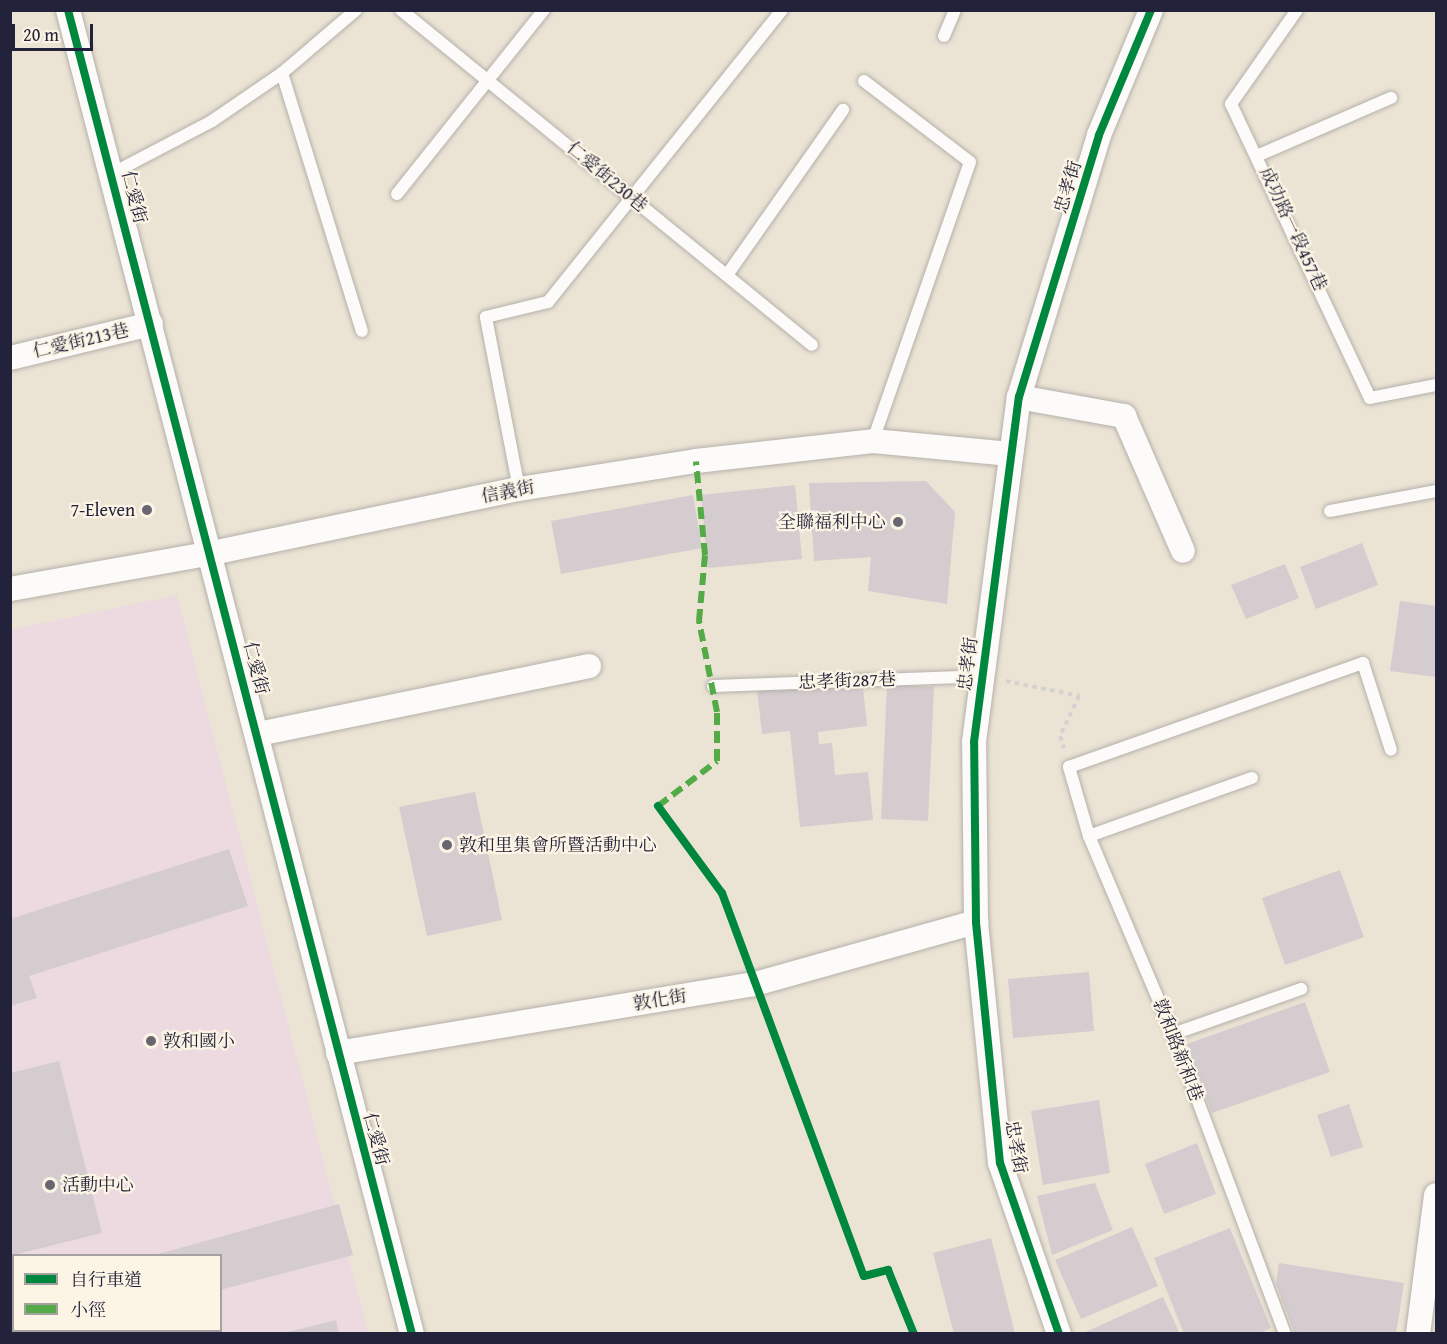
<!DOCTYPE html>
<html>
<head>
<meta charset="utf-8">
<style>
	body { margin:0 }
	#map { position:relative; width:1447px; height:1344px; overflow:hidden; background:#ebe4d5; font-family:"Gentium Book Plus","Noto Serif TC",serif }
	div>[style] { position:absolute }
	.built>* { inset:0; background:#ecdae0 }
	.building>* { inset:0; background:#d4cccf }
	.path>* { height:4px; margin-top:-2px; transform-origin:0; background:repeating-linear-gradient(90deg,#d4d2d0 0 4.5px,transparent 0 9px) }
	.roads { filter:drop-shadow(0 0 2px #b5b0aa) drop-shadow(0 0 2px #b5b0aa) }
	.lane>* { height:12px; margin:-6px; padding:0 6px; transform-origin:6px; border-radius:6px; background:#fcfbf9 }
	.street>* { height:24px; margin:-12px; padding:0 12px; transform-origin:12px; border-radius:12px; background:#fcfbf9 }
	.quiet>* { height:6px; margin-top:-3px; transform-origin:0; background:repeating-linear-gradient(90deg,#53aa46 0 12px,transparent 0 18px) }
	.cycleway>* { height:8px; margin:-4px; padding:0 4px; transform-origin:4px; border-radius:4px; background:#00873e }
	.dots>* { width:16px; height:16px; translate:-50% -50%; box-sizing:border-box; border:3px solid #fcf5e5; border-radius:50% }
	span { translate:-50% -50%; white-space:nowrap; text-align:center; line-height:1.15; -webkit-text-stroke:4.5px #fcf5e5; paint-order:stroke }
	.street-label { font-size:18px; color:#22223b }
	.poi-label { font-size:18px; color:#22223b }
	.right { translate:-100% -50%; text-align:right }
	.left { translate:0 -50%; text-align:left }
	.frame { position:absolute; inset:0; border:12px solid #22223b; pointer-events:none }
	.legend { position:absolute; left:12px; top:1254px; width:210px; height:78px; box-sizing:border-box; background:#fcf5e5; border:2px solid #a5a1a1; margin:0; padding:8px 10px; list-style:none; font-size:18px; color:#22223b }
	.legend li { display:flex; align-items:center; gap:12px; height:30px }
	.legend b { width:30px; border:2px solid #a5a1a1 }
	.scale { position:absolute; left:12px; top:24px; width:81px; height:27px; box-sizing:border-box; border:3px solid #22223b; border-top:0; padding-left:8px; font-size:18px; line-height:21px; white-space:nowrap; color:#22223b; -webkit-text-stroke:4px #fcf5e5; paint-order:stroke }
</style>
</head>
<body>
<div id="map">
	<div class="built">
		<i style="clip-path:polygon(evenodd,177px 595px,368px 1333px,11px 1333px,10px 630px,177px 595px,14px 1256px,220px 1256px,220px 1330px,14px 1330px,14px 1256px)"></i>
	</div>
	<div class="building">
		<i style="clip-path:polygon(926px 481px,955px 512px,947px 604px,868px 591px,871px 557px,814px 561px,809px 483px)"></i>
		<i style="clip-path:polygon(795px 485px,802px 559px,708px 568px,701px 495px)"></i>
		<i style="clip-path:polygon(693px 495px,702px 548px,561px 574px,551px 521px)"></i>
		<i style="clip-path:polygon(1362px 543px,1378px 585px,1316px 609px,1300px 567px)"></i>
		<i style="clip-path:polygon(1285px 564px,1299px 598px,1246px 619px,1231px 585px)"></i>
		<i style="clip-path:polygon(1400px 601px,1436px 606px,1436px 677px,1390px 671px)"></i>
		<i style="clip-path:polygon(862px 677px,867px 726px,818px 732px,819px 744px,832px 743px,835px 775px,868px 772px,873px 820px,800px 827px,790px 731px,762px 734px,757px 688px)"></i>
		<i style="clip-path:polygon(887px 685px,934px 687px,928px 821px,881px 819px)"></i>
		<i style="clip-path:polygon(475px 792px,502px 920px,427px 936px,399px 807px)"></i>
		<i style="clip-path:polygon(229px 849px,248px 906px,29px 976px,37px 998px,10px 1006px,10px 919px)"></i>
		<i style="clip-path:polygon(1340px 870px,1364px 937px,1285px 965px,1262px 898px)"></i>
		<i style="clip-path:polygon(1089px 972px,1094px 1031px,1013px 1038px,1008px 979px)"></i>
		<i style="clip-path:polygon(1305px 1002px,1330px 1072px,1212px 1113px,1187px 1044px)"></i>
		<i style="clip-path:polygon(59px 1061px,102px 1233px,10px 1256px,10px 1073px)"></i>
		<i style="clip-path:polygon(1099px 1100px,1110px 1173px,1043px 1185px,1031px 1111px)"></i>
		<i style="clip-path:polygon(1349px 1104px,1363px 1147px,1331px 1157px,1317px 1115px)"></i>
		<i style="clip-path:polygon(1197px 1143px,1216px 1194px,1164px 1214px,1145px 1164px)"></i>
		<i style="clip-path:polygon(1095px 1183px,1113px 1230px,1052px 1255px,1037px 1196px)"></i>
		<i style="clip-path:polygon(339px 1204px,353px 1255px,220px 1290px,220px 1256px,151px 1256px)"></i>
		<i style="clip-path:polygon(1132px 1227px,1158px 1286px,1081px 1319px,1055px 1260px)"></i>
		<i style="clip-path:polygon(1230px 1228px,1271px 1328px,1258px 1334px,1184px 1334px,1154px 1258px)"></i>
		<i style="clip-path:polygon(991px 1238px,1015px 1334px,954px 1334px,933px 1253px)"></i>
		<i style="clip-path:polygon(1279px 1263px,1404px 1283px,1396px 1334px,1295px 1334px,1276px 1284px)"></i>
		<i style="clip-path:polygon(1163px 1297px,1180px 1334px,1081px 1334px)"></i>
		<i style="clip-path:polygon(336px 1320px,339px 1334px,284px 1334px,284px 1333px)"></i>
		<i style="clip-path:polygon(15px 1330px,67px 1330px,67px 1331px,15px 1334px)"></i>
	</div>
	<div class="path">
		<i style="left:1006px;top:681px;width:75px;rotate:11.6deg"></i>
		<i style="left:1079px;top:696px;width:44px;rotate:115.4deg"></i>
		<i style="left:1060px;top:736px;width:13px;rotate:72deg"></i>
	</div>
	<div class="roads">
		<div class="lane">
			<i style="left:401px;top:10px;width:530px;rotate:39.18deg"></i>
			<i style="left:1297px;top:10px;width:115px;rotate:125.1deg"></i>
			<i style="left:1231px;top:104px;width:325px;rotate:64.7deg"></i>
			<i style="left:1370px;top:398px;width:67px;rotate:-11.1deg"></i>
			<i style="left:944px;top:36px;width:28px;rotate:-67deg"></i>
			<i style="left:282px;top:73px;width:270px;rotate:72.8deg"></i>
			<i style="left:864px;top:81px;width:133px;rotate:37.4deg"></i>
			<i style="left:970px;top:162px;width:295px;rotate:109.2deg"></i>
			<i style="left:1259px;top:155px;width:144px;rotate:-23.4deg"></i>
			<i style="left:113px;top:173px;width:112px;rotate:-27.7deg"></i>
			<i style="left:212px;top:121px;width:85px;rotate:-34.4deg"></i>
			<i style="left:282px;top:73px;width:97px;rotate:-40.4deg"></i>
			<i style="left:397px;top:194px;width:236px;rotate:-51.4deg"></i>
			<i style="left:727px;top:275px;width:202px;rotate:-54.9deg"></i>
			<i style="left:519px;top:489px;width:175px;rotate:-100.9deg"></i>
			<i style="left:486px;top:317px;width:64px;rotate:-13.6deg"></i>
			<i style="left:548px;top:302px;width:374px;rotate:-51.3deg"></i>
			<i style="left:1330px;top:511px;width:108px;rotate:-10.7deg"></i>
			<i style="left:713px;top:686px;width:269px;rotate:-2.1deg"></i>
			<i style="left:1089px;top:836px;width:173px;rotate:-19.6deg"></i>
			<i style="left:1173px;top:1034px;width:136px;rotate:-19.4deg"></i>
			<i style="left:1285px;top:1334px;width:320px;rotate:-110.5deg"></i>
			<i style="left:1173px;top:1034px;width:215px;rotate:-113deg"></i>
			<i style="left:1089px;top:836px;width:72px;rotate:-106.2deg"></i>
			<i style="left:1069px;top:767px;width:312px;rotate:-19.5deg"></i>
			<i style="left:1363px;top:663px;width:91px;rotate:72.2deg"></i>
		</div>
		<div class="street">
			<i style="left:68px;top:10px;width:1368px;rotate:75.44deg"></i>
			<i style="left:10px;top:358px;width:145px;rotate:-13.6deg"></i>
			<i style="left:1019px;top:397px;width:107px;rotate:10.3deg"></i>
			<i style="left:1124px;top:416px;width:147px;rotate:66.4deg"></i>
			<i style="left:10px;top:589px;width:205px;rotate:-10.1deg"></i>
			<i style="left:212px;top:553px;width:314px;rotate:-11.8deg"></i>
			<i style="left:519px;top:489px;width:179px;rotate:-9deg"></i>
			<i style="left:696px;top:461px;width:178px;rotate:-6.4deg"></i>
			<i style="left:873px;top:441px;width:138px;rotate:5.4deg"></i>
			<i style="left:258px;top:734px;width:338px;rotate:-11.6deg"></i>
			<i style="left:338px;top:1053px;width:423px;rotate:-9.4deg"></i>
			<i style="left:755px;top:984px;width:230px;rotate:-15.7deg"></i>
			<i style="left:1059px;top:1334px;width:181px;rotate:-109deg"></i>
			<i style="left:1000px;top:1163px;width:242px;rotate:-95.7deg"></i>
			<i style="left:976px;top:922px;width:180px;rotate:-90.6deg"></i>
			<i style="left:974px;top:742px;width:348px;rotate:-82.6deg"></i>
			<i style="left:1019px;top:397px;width:274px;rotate:-73deg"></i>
			<i style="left:1099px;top:135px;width:135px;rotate:-67.4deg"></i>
			<i style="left:1418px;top:1334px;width:140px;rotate:-82.6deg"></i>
		</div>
	</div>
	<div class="quiet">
		<i style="left:658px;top:806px;width:74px;rotate:-37.3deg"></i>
		<i style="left:717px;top:761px;width:49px;rotate:-90deg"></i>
		<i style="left:717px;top:712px;width:93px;rotate:-101.2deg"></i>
		<i style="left:699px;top:621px;width:66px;rotate:-84.8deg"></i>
		<i style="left:705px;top:555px;width:94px;rotate:-95.5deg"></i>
	</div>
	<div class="cycleway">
		<i style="left:68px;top:10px;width:1368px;rotate:75.44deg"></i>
		<i style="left:658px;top:806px;width:108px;rotate:53.7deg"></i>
		<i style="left:722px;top:893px;width:408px;rotate:69.7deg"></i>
		<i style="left:864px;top:1276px;width:25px;rotate:-14deg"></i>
		<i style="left:888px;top:1270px;width:69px;rotate:67.9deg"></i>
		<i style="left:1059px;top:1334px;width:181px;rotate:-109deg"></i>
		<i style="left:1000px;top:1163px;width:242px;rotate:-95.7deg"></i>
		<i style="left:976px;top:922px;width:180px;rotate:-90.6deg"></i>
		<i style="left:974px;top:742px;width:348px;rotate:-82.6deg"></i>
		<i style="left:1019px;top:397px;width:274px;rotate:-73deg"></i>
		<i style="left:1099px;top:135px;width:135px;rotate:-67.4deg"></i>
	</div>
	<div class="dots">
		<i style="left:147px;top:510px;background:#686671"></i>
		<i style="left:898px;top:522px;background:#686671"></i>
		<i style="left:447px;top:845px;background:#686671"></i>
		<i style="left:151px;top:1041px;background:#686671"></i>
		<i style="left:50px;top:1185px;background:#686671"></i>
	</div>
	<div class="street-label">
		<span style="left:607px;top:177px;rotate:40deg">仁愛街230巷</span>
		<span style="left:1068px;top:187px;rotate:-73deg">忠孝街</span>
		<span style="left:134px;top:197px;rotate:76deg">仁愛街</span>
		<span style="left:1293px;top:229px;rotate:65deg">成功路一段457巷</span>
		<span style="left:81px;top:341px;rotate:-13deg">仁愛街213巷</span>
		<span style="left:508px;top:492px;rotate:-11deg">信義街</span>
		<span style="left:968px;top:664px;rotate:-83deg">忠孝街</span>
		<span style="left:256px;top:668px;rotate:76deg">仁愛街</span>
		<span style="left:847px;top:681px;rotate:-2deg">忠孝街287巷</span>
		<span style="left:660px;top:1000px;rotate:-9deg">敦化街</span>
		<span style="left:1178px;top:1050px;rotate:69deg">敦和路新和巷</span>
		<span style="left:376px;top:1139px;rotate:75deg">仁愛街</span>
		<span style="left:1016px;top:1147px;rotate:80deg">忠孝街</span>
	</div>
	<div class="poi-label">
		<span class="right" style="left:135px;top:510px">7-Eleven</span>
		<span class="right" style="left:886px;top:522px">全聯福利中心</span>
		<span class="left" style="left:459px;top:845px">敦和里集會所暨活動中心</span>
		<span class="left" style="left:163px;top:1041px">敦和國小</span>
		<span class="left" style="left:62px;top:1185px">活動中心</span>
	</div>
	<div class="frame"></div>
	<ul class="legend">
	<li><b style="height:8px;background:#00873e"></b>自行車道</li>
	<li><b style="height:8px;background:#53aa46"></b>小徑</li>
	</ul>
	<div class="scale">20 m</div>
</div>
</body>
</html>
